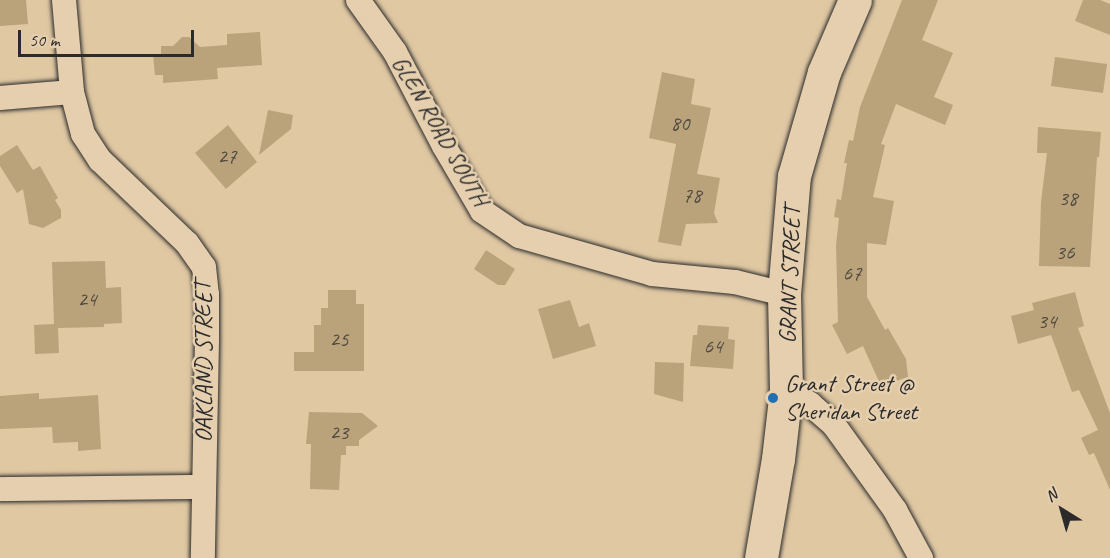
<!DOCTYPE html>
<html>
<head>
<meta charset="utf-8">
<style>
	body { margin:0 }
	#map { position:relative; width:1110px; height:558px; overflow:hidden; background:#e0c8a3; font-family:Caveat,sans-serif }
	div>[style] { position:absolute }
	.building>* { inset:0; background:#baa27b }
	.roads { filter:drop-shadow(0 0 2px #2b2b2b) drop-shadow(0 0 2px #2b2b2b) }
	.street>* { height:24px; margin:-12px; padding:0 12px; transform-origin:12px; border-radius:12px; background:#e5cfae }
	.secondary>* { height:33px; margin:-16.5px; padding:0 16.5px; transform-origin:16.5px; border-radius:16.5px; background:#e5cfae }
	.dots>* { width:16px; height:16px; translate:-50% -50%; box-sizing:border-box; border:3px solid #e5cfae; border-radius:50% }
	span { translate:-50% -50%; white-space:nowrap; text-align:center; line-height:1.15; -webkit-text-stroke:5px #e5cfae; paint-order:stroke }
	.number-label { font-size:21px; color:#4f493f }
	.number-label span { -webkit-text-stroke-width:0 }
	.street-label { font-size:24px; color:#2b2b2b }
	.poi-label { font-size:24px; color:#2b2b2b }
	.left { translate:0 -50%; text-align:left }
	.north { position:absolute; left:1032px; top:480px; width:60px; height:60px; -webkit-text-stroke:4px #e5cfae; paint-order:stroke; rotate:323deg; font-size:16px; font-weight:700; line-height:24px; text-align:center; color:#2b2b2b }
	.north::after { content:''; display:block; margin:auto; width:21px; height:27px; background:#2b2b2b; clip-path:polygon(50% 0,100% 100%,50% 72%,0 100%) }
	.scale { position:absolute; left:18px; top:30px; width:176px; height:27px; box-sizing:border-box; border:3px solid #2b2b2b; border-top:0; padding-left:8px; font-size:18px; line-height:21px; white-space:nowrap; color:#2b2b2b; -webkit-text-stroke:4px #e5cfae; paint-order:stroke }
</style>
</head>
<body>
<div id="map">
	<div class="building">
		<i style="clip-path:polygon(0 0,26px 0,28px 24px,0 26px)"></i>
		<i style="clip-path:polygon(902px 0,938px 0,922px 40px,953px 53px,934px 97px,953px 105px,945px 125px,896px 104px,881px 144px,885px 145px,873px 197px,894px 201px,886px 245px,867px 243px,867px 297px,885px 330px,888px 328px,906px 359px,908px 377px,881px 386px,863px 346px,847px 354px,832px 325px,838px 322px,836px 245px,839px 218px,834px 217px,837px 199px,841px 200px,847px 163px,844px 163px,849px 140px,853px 141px,860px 107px)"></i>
		<i style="clip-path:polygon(1083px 0,1100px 0,1110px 4px,1110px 35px,1075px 21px)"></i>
		<i style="clip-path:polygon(260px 32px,262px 65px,217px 68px,218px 79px,163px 83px,163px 75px,155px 75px,153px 55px,161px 55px,161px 46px,173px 46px,182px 37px,189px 37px,200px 47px,227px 45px,227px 34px)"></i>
		<i style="clip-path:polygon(1055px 57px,1107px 64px,1103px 93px,1051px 86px)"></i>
		<i style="clip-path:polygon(662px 72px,695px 79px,691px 104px,711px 108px,697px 174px,720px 178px,714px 213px,718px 223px,686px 224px,681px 246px,658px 242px,676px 144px,649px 138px)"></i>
		<i style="clip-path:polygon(268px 110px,293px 115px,291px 129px,259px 155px)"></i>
		<i style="clip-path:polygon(228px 125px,257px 162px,226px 189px,195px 153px)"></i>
		<i style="clip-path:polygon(1038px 127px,1101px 132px,1099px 157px,1097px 157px,1090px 267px,1039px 266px,1041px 202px,1047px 153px,1037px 153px)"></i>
		<i style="clip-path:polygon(17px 145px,33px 170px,40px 166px,58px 198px,55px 200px,61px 210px,61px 218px,43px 228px,29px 224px,23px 189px,17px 193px,0 166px,0 156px)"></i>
		<i style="clip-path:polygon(486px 250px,515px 269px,505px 285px,498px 285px,474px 269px)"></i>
		<i style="clip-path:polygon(105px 261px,106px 288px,121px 287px,122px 323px,104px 324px,104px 327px,58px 328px,59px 353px,35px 354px,34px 325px,54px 324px,52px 262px)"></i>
		<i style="clip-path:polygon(328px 290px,356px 290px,356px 304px,364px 304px,364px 371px,294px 371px,294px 352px,314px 352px,314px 325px,321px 325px,321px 308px,328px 308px)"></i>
		<i style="clip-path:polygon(1075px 292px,1084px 326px,1078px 328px,1110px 413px,1110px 490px,1094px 453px,1089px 455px,1081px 438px,1098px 430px,1079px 390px,1072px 392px,1051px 335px,1018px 344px,1011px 316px,1034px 310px,1032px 303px)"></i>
		<i style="clip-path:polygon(570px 300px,579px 327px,589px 323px,596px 346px,553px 359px,538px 309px)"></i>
		<i style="clip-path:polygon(698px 325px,729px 327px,728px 339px,735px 340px,733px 369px,690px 366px,693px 335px,697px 335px)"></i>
		<i style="clip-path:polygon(655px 362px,684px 363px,683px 402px,654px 394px)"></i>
		<i style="clip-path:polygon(39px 393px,39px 399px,98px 395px,101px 449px,78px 451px,78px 442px,53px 443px,52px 427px,0 429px,0 396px)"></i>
		<i style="clip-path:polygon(309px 412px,362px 413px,378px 426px,359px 440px,359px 446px,346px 446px,346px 455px,341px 455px,339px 490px,310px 489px,311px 444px,306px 444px)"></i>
	</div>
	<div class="roads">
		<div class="street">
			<i style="left:64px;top:0;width:92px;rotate:85deg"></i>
			<i style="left:72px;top:92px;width:43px;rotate:75.3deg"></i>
			<i style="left:83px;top:134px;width:31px;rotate:57deg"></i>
			<i style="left:100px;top:160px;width:120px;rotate:43.7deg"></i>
			<i style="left:187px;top:243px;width:29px;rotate:55deg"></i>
			<i style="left:204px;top:267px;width:27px;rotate:84deg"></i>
			<i style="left:207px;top:294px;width:46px;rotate:90deg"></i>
			<i style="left:207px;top:340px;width:218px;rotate:91.1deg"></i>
			<i style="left:358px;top:0;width:64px;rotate:54.6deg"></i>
			<i style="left:395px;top:52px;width:106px;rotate:62.5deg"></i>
			<i style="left:444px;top:146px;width:75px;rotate:59.7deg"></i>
			<i style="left:482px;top:211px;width:45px;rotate:34deg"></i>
			<i style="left:519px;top:236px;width:138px;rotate:15.9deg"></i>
			<i style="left:652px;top:274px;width:83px;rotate:5.5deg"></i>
			<i style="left:735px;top:282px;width:50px;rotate:13.8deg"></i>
			<i style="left:0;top:98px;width:72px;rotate:-4.8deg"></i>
			<i style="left:786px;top:390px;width:28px;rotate:30deg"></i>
			<i style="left:810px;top:404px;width:32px;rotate:41deg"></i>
			<i style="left:834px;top:425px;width:105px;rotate:54.3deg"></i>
			<i style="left:895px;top:510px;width:55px;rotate:61.6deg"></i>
			<i style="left:0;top:489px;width:202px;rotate:-0.6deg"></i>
		</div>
		<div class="secondary">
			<i style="left:761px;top:558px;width:100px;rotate:-80.3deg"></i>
			<i style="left:778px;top:459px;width:69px;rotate:-83.4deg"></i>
			<i style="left:786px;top:390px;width:96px;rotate:-91.2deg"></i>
			<i style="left:784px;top:294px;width:118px;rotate:-85.2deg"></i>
			<i style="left:794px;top:176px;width:108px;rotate:-73.9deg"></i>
			<i style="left:824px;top:72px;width:78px;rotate:-66.7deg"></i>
		</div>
	</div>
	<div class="dots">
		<i style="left:773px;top:398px;background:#1f6fb2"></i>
	</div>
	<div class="number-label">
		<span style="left:680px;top:123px">80</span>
		<span style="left:227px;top:156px">27</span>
		<span style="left:692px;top:195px">78</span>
		<span style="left:1068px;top:198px">38</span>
		<span style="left:1065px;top:252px">36</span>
		<span style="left:852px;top:273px">67</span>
		<span style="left:87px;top:299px">24</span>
		<span style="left:1047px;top:321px">34</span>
		<span style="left:339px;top:339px">25</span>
		<span style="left:713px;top:346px">64</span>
		<span style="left:339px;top:432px">23</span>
	</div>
	<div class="street-label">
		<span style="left:440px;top:131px;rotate:60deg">GLEN ROAD SOUTH</span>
		<span style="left:790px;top:275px;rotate:-88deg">GRANT STREET</span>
		<span style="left:204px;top:362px;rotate:-90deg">OAKLAND STREET</span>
	</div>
	<div class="poi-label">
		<span class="left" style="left:785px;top:398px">Grant Street @<br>Sheridan Street</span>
	</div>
	<div class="north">N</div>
	<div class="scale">50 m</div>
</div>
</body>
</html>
